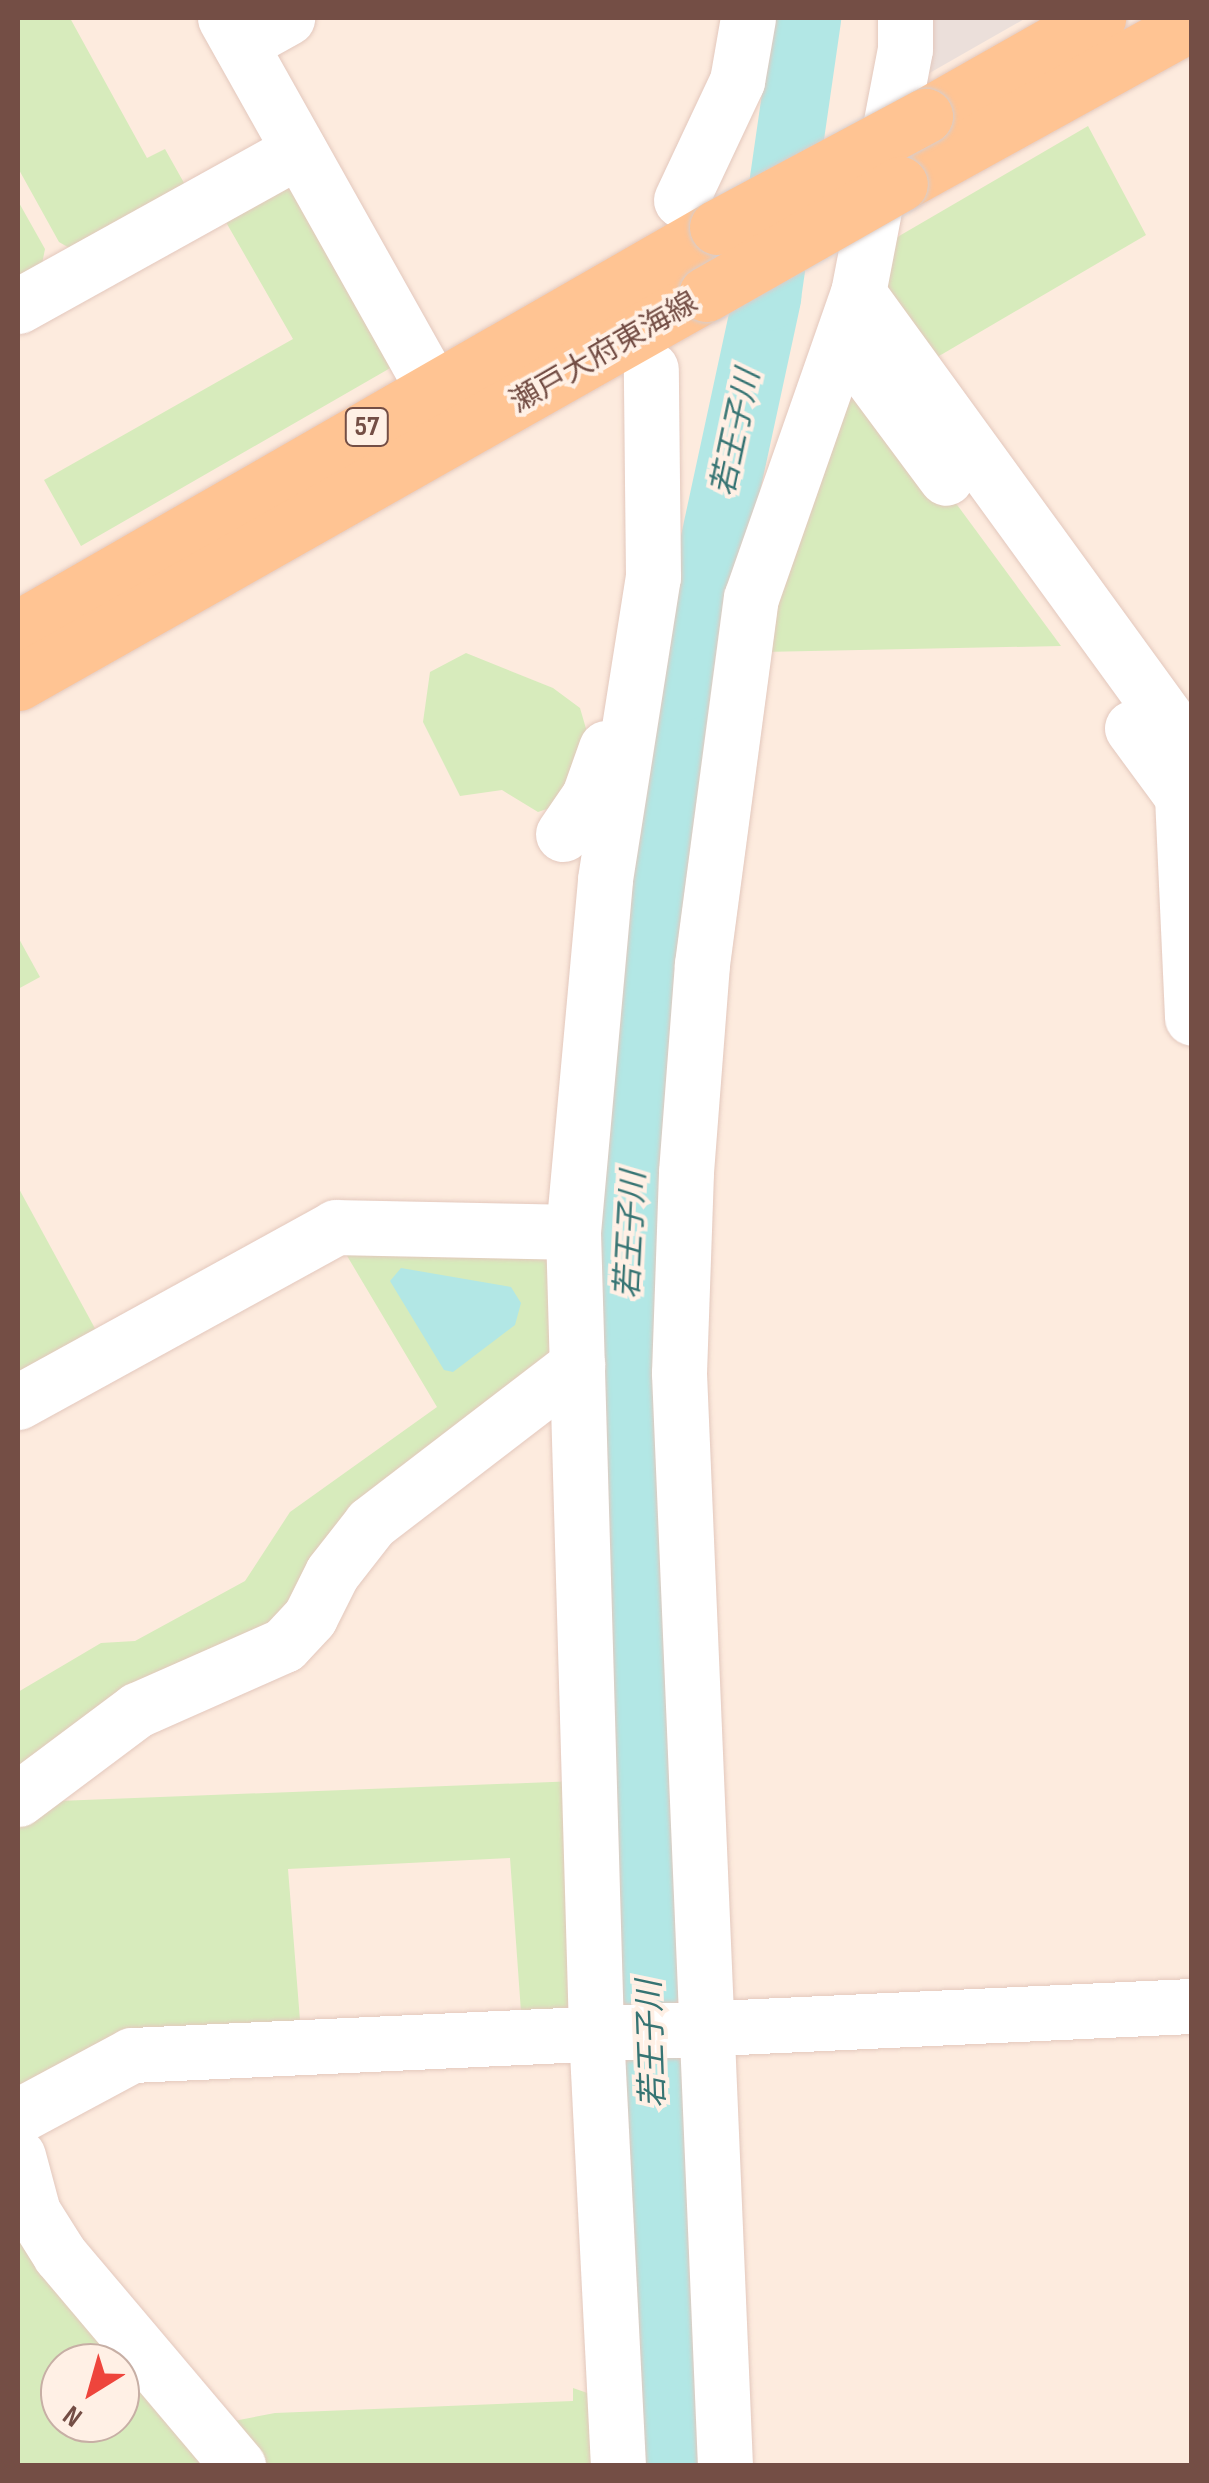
<!DOCTYPE html>
<html>
<head>
<meta charset="utf-8">
<style>
	body { margin:0 }
	#map { position:relative; width:1209px; height:2483px; overflow:hidden; background:#fdebde; font-family:"Sofia Sans Condensed","Noto Sans JP",sans-serif }
	div>[style] { position:absolute }
	.industrial>* { inset:0; background:#ebdfda }
	.green>* { inset:0; background:#d7ebbc }
	.water>* { inset:0; background:#b2e7e5 }
	.stream>* { height:11px; margin:-5.5px; padding:0 5.5px; transform-origin:5.5px; border-radius:5.5px; background:#b2e7e5 }
	.river>* { height:68px; margin:-34px; padding:0 34px; transform-origin:34px; border-radius:34px; background:#b2e7e5 }
	.roads { filter:drop-shadow(0 0 2px #e3c8bd) drop-shadow(0 0 2px #e3c8bd) }
	.minor>* { height:55px; margin:-27.5px; padding:0 27.5px; transform-origin:27.5px; border-radius:27.5px; background:#fff }
	.major>* { height:55px; margin:-27.5px; padding:0 27.5px; transform-origin:27.5px; border-radius:27.5px; background:#ffc493 }
	.bridges { filter:drop-shadow(0 0 2px #d8cdcb) drop-shadow(0 0 2px #d8cdcb) }
	.major-bridge>* { height:55px; margin:-27.5px; padding:0 27.5px; transform-origin:27.5px; border-radius:27.5px; background:#ffc493 }
	span { translate:-50% -50%; white-space:nowrap; text-align:center; line-height:1.15; -webkit-text-stroke:8px #fff0e5; paint-order:stroke }
	.shield-label span { padding:2px 8px; background:#fff0e5; border:2px solid; border-radius:8px; -webkit-text-stroke-width:0 }
	.shield-label { font-size:28px; color:#744e45; font-weight:700 }
	.street-label { font-size:30px; color:#744e45 }
	.water-label { font-size:32px; color:#367473; font-style:italic }
	.frame { position:absolute; inset:0; border:20px solid #744e45; pointer-events:none }
	.north { position:absolute; left:40px; top:2343px; width:100px; height:100px; box-sizing:border-box; background:#fff0e5; border:2px solid #c7afa5; border-radius:50%; rotate:217deg; font-size:28px; font-weight:700; line-height:40px; text-align:center; color:#744e45 }
	.north::after { content:''; display:block; margin:auto; width:35px; height:45px; background:#ee453c; clip-path:polygon(50% 0,100% 100%,50% 72%,0 100%) }
</style>
</head>
<body>
<div id="map">
	<div class="industrial">
		<i style="clip-path:polygon(915px 18px,1026px 18px,912px 83px)"></i>
	</div>
	<div class="green">
		<i style="clip-path:polygon(18px 18px,70px 18px,147px 158px,165px 149px,188px 190px,71px 249px,59px 242px,18px 168px)"></i>
		<i style="clip-path:polygon(1088px 126px,1146px 235px,922px 366px,872px 298px,882px 246px)"></i>
		<i style="clip-path:polygon(299px 181px,399px 363px,81px 546px,44px 480px,293px 339px,219px 210px)"></i>
		<i style="clip-path:polygon(18px 201px,45px 249px,42px 264px,18px 286px)"></i>
		<i style="clip-path:polygon(860px 373px,1061px 646px,760px 652px,845px 374px)"></i>
		<i style="clip-path:polygon(466px 653px,553px 688px,580px 708px,589px 739px,556px 806px,538px 812px,502px 790px,460px 796px,423px 722px,430px 672px)"></i>
		<i style="clip-path:polygon(18px 937px,40px 977px,18px 989px)"></i>
		<i style="clip-path:polygon(18px 1187px,98px 1334px,18px 1380px)"></i>
		<i style="clip-path:polygon(337px 1239px,556px 1250px,560px 1349px,281px 1619px,18px 1772px,18px 1692px,101px 1643px,135px 1641px,245px 1581px,290px 1512px,437px 1407px)"></i>
		<i style="clip-path:polygon(577px 1781px,585px 2015px,522px 2026px,510px 1858px,288px 1869px,301px 2033px,18px 2094px,18px 1811px,58px 1801px)"></i>
		<i style="clip-path:polygon(evenodd,18px 2219px,215px 2465px,18px 2465px,18px 2219px,60px 2363px,120px 2363px,120px 2423px,60px 2423px,60px 2363px)"></i>
		<i style="clip-path:polygon(573px 2388px,596px 2396px,600px 2465px,249px 2465px,218px 2424px,275px 2413px,573px 2401px)"></i>
	</div>
	<div class="water">
		<i style="clip-path:polygon(401px 1268px,511px 1287px,521px 1303px,515px 1325px,453px 1372px,444px 1370px,390px 1281px)"></i>
	</div>
	<div class="stream">
		<i style="left:599px;top:1328px;width:36px;rotate:-37deg"></i>
	</div>
	<div class="river">
		<i style="left:667px;top:2466px;width:1161px;rotate:-91.93deg"></i>
		<i style="left:628px;top:1306px;width:348px;rotate:-86.9deg"></i>
		<i style="left:647px;top:959px;width:274px;rotate:-82.5deg"></i>
		<i style="left:683px;top:687px;width:399px;rotate:-77.8deg"></i>
		<i style="left:767px;top:297px;width:282px;rotate:-81.8deg"></i>
	</div>
	<div class="roads">
		<div class="minor">
			<i style="left:225px;top:18px;width:425px;rotate:60.7deg"></i>
			<i style="left:905px;top:18px;width:31px;rotate:90deg"></i>
			<i style="left:905px;top:49px;width:248px;rotate:100.9deg"></i>
			<i style="left:858px;top:293px;width:568px;rotate:54.02deg"></i>
			<i style="left:240px;top:44px;width:54px;rotate:-29deg"></i>
			<i style="left:681px;top:200px;width:132px;rotate:-64.8deg"></i>
			<i style="left:737px;top:81px;width:64px;rotate:-80.1deg"></i>
			<i style="left:18px;top:306px;width:321px;rotate:-29deg"></i>
			<i style="left:845px;top:342px;width:169px;rotate:53.4deg"></i>
			<i style="left:1132px;top:728px;width:84px;rotate:53.7deg"></i>
			<i style="left:1182px;top:796px;width:222px;rotate:87.4deg"></i>
			<i style="left:563px;top:834px;width:46px;rotate:-55.6deg"></i>
			<i style="left:589px;top:796px;width:51px;rotate:-70.5deg"></i>
			<i style="left:18px;top:1402px;width:363px;rotate:-28.8deg"></i>
			<i style="left:336px;top:1227px;width:237px;rotate:1.2deg"></i>
			<i style="left:18px;top:1799px;width:149px;rotate:-36.8deg"></i>
			<i style="left:137px;top:1710px;width:161px;rotate:-23.9deg"></i>
			<i style="left:284px;top:1645px;width:38px;rotate:-47deg"></i>
			<i style="left:310px;top:1617px;width:49px;rotate:-63.4deg"></i>
			<i style="left:332px;top:1573px;width:63px;rotate:-52deg"></i>
			<i style="left:371px;top:1523px;width:260px;rotate:-37.5deg"></i>
			<i style="left:18px;top:2116px;width:129px;rotate:-28.2deg"></i>
			<i style="left:132px;top:2055px;width:1061px;rotate:-2.65deg"></i>
			<i style="left:18px;top:2156px;width:58px;rotate:75deg"></i>
			<i style="left:33px;top:2212px;width:51px;rotate:57.9deg"></i>
			<i style="left:60px;top:2255px;width:276px;rotate:49.8deg"></i>
			<i style="left:618px;top:2466px;width:437px;rotate:-92.9deg"></i>
			<i style="left:596px;top:2030px;width:798px;rotate:-91.65deg"></i>
			<i style="left:573px;top:1232px;width:354px;rotate:-84.8deg"></i>
			<i style="left:605px;top:879px;width:306px;rotate:-81deg"></i>
			<i style="left:653px;top:577px;width:208px;rotate:-90.6deg"></i>
			<i style="left:725px;top:2466px;width:1094px;rotate:-92.41deg"></i>
			<i style="left:679px;top:1373px;width:201px;rotate:-88deg"></i>
			<i style="left:686px;top:1172px;width:209px;rotate:-85.6deg"></i>
			<i style="left:702px;top:964px;width:369px;rotate:-82.4deg"></i>
			<i style="left:751px;top:598px;width:323px;rotate:-70.7deg"></i>
		</div>
		<div class="major">
			<i style="left:925px;top:116px;width:199px;rotate:-29.5deg"></i>
			<i style="left:900px;top:184px;width:333px;rotate:-28.9deg"></i>
			<i style="left:18px;top:628px;width:806px;rotate:-29.84deg"></i>
			<i style="left:18px;top:683px;width:790px;rotate:-29.48deg"></i>
		</div>
	</div>
	<div class="bridges">
		<div class="major-bridge">
			<i style="left:717px;top:227px;width:236px;rotate:-28.1deg"></i>
			<i style="left:706px;top:294px;width:223px;rotate:-29.6deg"></i>
		</div>
	</div>
	<div class="shield-label">
		<span style="left:367px;top:427px">57</span>
	</div>
	<div class="street-label">
		<span style="left:604px;top:353px;rotate:-30deg">瀬戸大府東海線</span>
	</div>
	<div class="water-label">
		<span style="left:737px;top:433px;rotate:-78deg">若王子川</span>
		<span style="left:632px;top:1235px;rotate:-87deg">若王子川</span>
		<span style="left:653px;top:2044px;rotate:-92deg">若王子川</span>
	</div>
	<div class="frame"></div>
	<div class="north">N</div>
</div>
</body>
</html>
